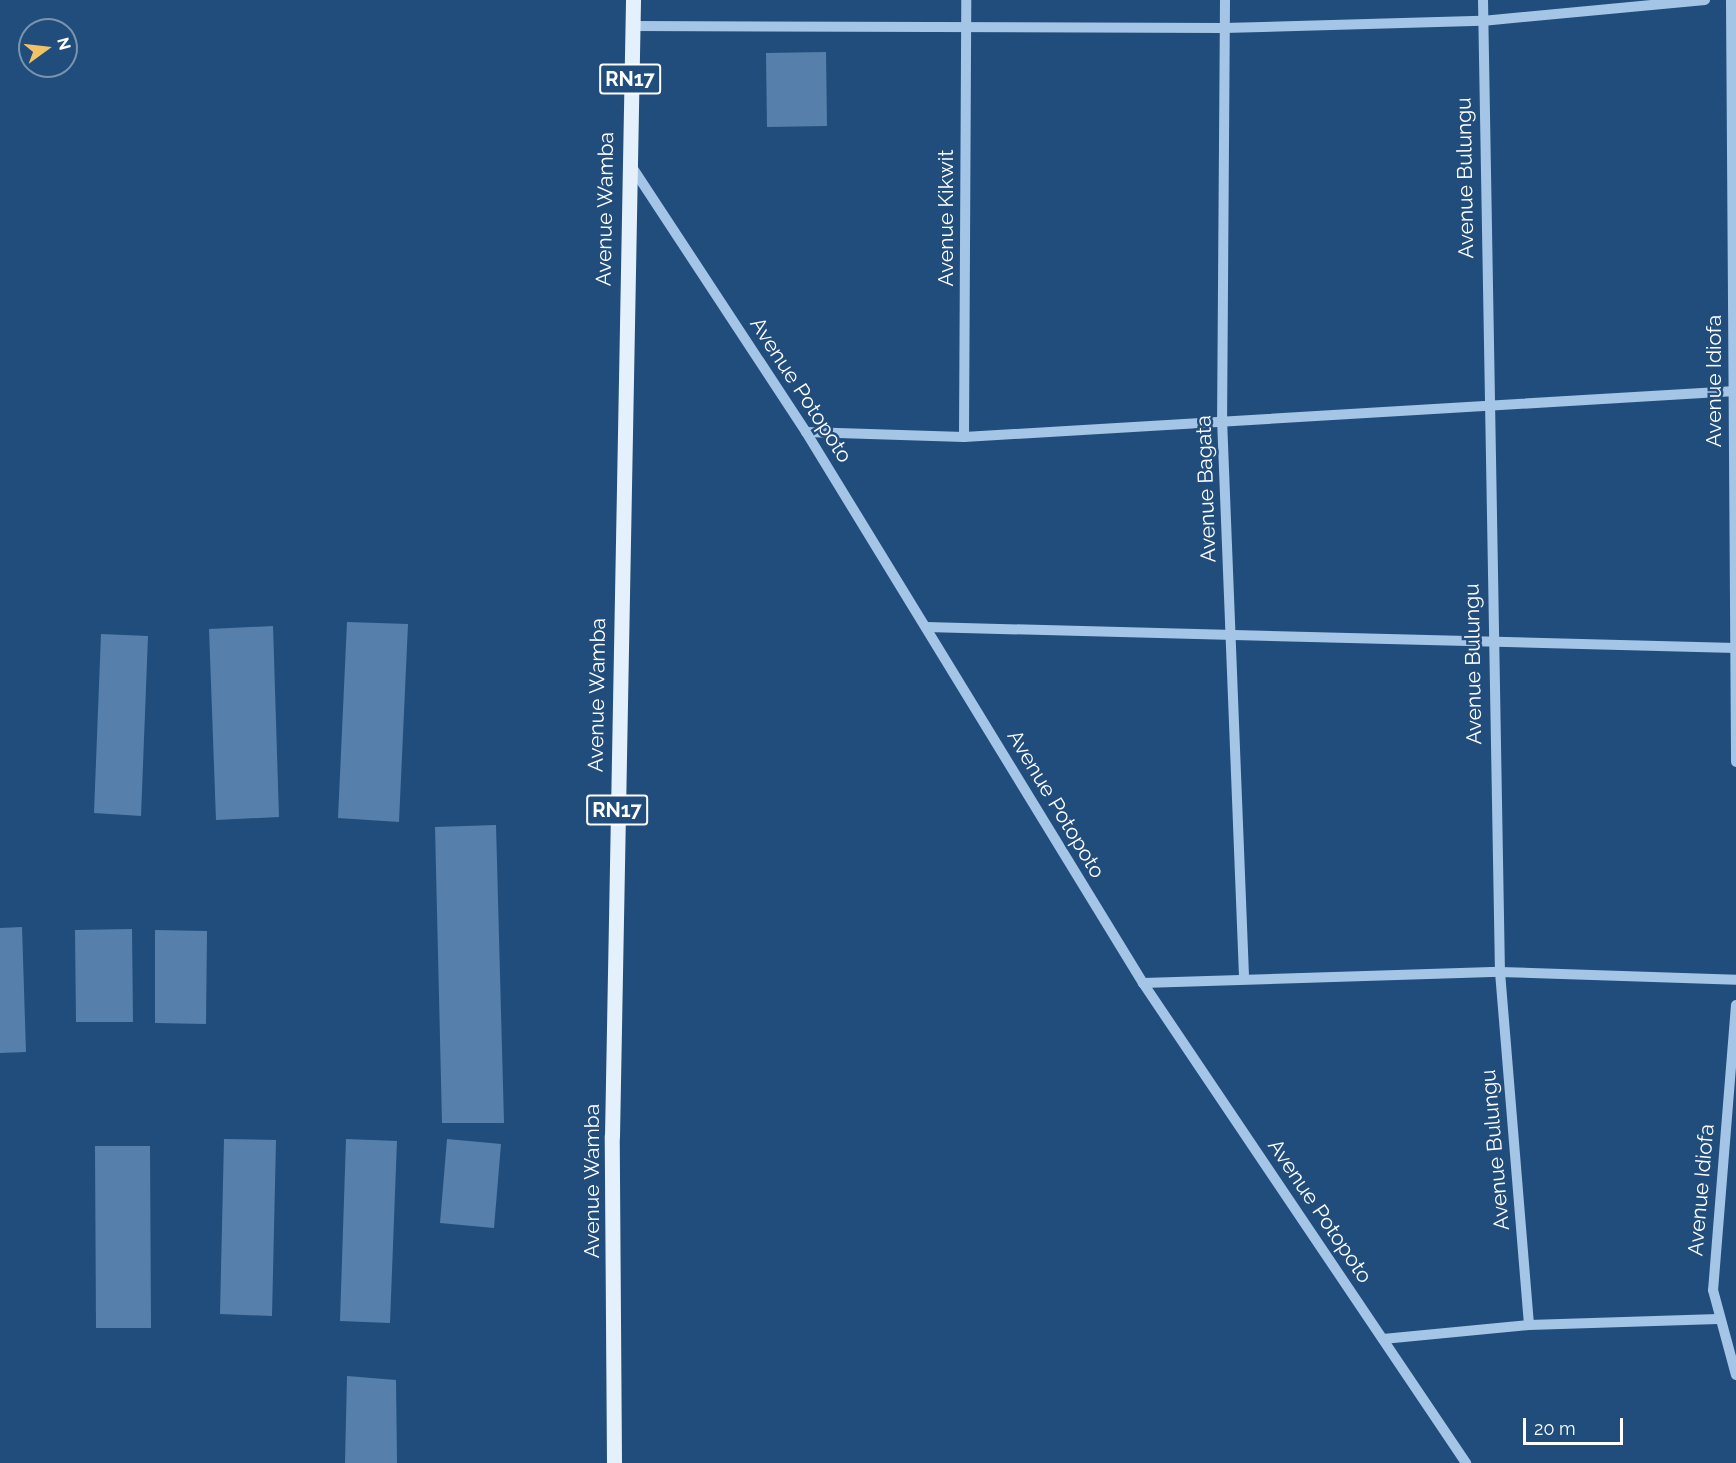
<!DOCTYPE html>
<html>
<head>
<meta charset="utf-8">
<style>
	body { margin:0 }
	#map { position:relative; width:1736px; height:1463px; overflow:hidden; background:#214d7c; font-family:Raleway,sans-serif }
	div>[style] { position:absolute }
	.building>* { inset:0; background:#5680ab }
	.minor>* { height:10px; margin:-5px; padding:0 5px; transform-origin:5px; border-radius:5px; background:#a4c5e6 }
	.major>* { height:15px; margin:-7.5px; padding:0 7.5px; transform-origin:7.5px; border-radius:7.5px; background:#e5f0fd }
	span { translate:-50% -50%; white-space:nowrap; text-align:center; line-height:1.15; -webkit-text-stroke:5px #214d7c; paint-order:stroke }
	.shield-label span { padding:2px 4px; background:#214d7c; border:2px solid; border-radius:4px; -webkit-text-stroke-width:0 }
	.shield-label { font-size:20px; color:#fff; font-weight:700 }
	.street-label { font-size:21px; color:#fff }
	.north { position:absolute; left:18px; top:18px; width:60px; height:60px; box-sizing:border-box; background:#214d7c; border:2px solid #7a94b0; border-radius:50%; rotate:75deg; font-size:16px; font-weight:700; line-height:24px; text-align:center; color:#fff }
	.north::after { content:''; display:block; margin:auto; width:21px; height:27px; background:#f2c366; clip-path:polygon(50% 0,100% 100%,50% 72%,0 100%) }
	.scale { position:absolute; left:1523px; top:1418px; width:100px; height:27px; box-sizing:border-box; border:3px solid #fff; border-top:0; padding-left:8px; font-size:18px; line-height:21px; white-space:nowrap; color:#fff; -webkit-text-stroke:4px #214d7c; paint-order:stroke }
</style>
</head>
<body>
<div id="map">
	<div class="building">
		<i style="clip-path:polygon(826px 52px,827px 126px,767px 127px,766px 53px)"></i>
		<i style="clip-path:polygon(347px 622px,408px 624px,399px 822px,338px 818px)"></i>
		<i style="clip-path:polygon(273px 626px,279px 817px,216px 820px,209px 629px)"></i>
		<i style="clip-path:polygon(101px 634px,148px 636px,141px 816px,94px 813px)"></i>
		<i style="clip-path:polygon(496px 825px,504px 1123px,442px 1123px,435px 827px)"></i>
		<i style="clip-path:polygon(22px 927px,26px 1052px,0 1053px,0 928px)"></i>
		<i style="clip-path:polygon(132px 929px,133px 1022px,76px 1022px,75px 930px)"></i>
		<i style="clip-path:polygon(155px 930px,207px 931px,206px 1024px,155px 1023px)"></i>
		<i style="clip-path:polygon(224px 1139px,276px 1140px,272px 1316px,220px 1314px)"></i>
		<i style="clip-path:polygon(346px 1139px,397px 1141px,390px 1323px,340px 1321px)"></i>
		<i style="clip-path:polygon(447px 1139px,501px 1144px,494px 1228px,440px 1223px)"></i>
		<i style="clip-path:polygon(95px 1146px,150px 1146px,151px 1328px,96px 1328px)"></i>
		<i style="clip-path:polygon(347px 1376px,396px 1380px,397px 1463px,345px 1463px)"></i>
	</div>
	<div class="minor">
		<i style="left:1225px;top:0;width:419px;rotate:90.4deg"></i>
		<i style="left:1222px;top:419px;width:557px;rotate:87.74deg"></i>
		<i style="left:1483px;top:0;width:972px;rotate:89deg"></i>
		<i style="left:1500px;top:972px;width:354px;rotate:85.3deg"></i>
		<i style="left:1731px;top:0;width:762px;rotate:89.62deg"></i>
		<i style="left:633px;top:26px;width:591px;rotate:0.19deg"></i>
		<i style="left:1224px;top:28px;width:258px;rotate:-1.6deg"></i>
		<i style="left:1482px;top:21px;width:224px;rotate:-5.4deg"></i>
		<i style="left:630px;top:164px;width:321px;rotate:56.7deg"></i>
		<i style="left:806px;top:432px;width:646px;rotate:58.55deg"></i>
		<i style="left:1143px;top:983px;width:579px;rotate:56.06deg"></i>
		<i style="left:806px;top:432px;width:158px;rotate:1.8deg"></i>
		<i style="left:964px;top:437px;width:773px;rotate:-3.41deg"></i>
		<i style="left:964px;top:437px;width:437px;rotate:-89.7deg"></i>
		<i style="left:926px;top:627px;width:810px;rotate:1.49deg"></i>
		<i style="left:1143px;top:983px;width:357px;rotate:-1.8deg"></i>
		<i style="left:1500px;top:972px;width:236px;rotate:1.9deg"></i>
		<i style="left:1736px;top:1005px;width:286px;rotate:94.6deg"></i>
		<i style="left:1713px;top:1290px;width:88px;rotate:74.9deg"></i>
		<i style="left:1383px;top:1339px;width:147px;rotate:-5.5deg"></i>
		<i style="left:1529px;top:1325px;width:189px;rotate:-1.8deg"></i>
	</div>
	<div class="major">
		<i style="left:614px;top:1463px;width:327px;rotate:-90.4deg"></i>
		<i style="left:612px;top:1136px;width:1136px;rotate:-88.94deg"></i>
	</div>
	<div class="shield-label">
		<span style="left:630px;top:79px">RN17</span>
		<span style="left:617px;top:810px">RN17</span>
	</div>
	<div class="street-label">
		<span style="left:1465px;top:178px;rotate:-91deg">Avenue Bulungu</span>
		<span style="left:605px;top:209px;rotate:-89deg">Avenue Wamba</span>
		<span style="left:946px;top:218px;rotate:-90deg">Avenue Kikwit</span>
		<span style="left:1714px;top:381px;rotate:-90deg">Avenue Idiofa</span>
		<span style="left:801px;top:390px;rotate:57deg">Avenue Potopoto</span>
		<span style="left:1206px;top:489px;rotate:-92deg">Avenue Bagata</span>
		<span style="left:1473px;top:664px;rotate:-91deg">Avenue Bulungu</span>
		<span style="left:597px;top:695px;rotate:-89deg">Avenue Wamba</span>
		<span style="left:1056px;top:804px;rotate:59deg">Avenue Potopoto</span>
		<span style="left:1495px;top:1150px;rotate:-95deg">Avenue Bulungu</span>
		<span style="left:592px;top:1181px;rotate:-90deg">Avenue Wamba</span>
		<span style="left:1701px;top:1190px;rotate:-85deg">Avenue Idiofa</span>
		<span style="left:1320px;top:1211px;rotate:56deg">Avenue Potopoto</span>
	</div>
	<div class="north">N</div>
	<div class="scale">20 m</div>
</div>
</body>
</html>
